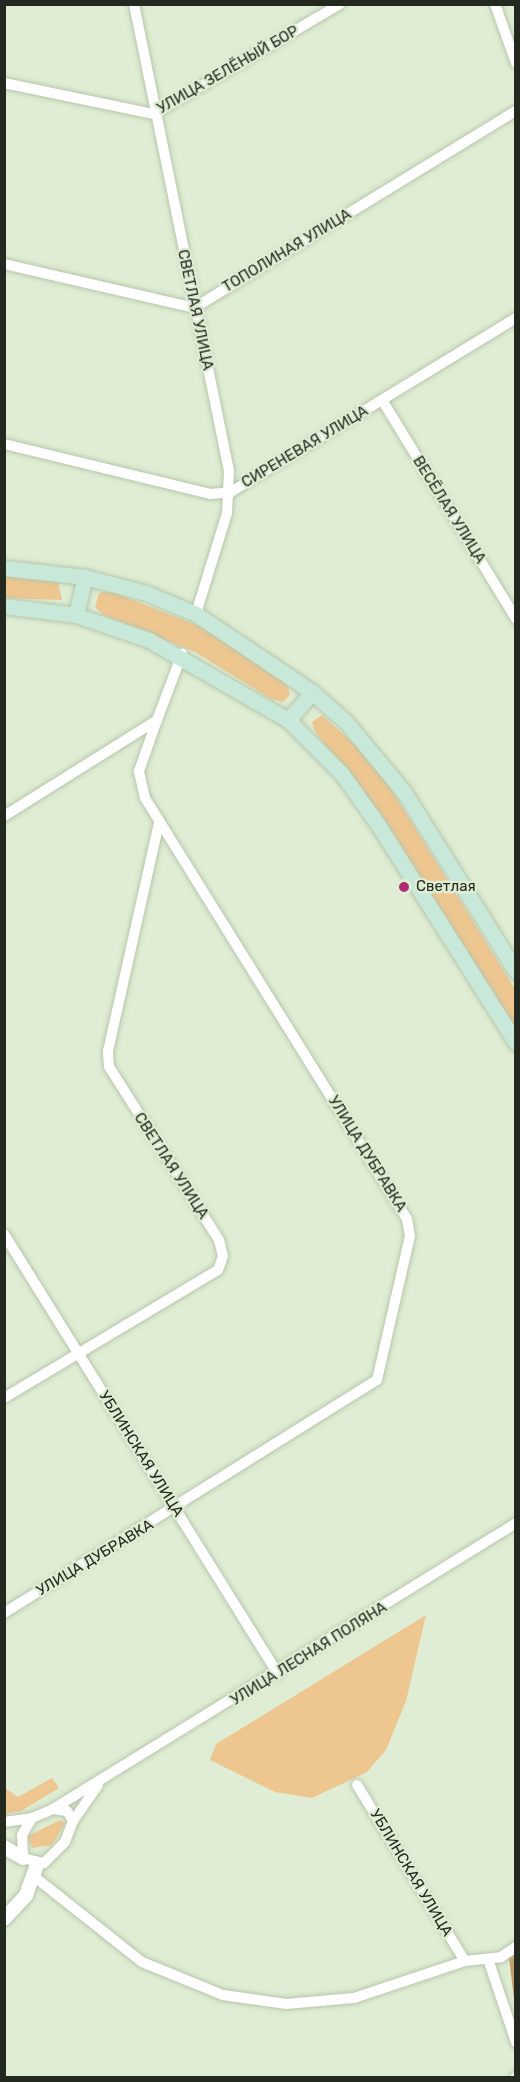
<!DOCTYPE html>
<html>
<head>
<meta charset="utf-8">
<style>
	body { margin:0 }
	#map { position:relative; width:520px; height:2082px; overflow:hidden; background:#deedd3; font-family:Rubik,sans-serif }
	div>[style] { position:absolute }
	.green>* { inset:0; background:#eec690 }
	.forest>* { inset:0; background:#c79e66 }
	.roads { filter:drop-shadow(0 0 2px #b7c6ac) drop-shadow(0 0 2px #b7c6ac) }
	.minor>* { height:10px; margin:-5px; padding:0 5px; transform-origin:5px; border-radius:5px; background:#fff }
	.tertiary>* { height:14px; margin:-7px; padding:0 7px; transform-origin:7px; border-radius:7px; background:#fff }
	.secondary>* { height:15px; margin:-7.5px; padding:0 7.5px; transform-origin:7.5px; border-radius:7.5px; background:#c8e8d9 }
	.dots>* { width:16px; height:16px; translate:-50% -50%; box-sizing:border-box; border:3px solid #deedd3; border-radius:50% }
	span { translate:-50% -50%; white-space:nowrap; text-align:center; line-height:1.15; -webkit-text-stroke:5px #deedd3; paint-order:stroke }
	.street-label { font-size:15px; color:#24291f }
	.poi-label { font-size:15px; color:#24291f }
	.left { translate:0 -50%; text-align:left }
	.frame { position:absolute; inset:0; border:6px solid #24291f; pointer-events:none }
</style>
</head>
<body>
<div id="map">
	<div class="green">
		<i style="clip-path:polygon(4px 575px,58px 581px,62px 600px,5px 598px)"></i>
		<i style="clip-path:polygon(110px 591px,199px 626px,286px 680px,290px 695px,283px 702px,271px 699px,195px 652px,103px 615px,95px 607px,99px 593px)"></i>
		<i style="clip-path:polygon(322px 715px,365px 754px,391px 789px,515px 989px,515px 1031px,379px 812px,315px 732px,312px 722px)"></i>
		<i style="clip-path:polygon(426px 1615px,406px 1701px,386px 1750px,367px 1772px,312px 1798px,275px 1792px,210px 1760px,216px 1744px)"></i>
		<i style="clip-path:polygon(52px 1778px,59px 1788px,21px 1811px,5px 1814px,5px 1788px,18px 1797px)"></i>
		<i style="clip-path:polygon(60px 1820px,65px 1823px,52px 1845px,32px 1848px,28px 1836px)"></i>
	</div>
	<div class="forest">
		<i style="clip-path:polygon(515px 1954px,515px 2007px,509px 1958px)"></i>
	</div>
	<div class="roads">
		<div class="minor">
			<i style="left:134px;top:4px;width:477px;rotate:78.5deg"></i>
			<i style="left:229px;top:471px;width:42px;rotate:92.7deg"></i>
			<i style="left:227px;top:513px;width:106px;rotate:107.1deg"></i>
			<i style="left:495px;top:4px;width:63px;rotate:70.4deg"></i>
			<i style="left:4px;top:83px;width:153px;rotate:11.7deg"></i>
			<i style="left:154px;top:114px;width:216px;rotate:-30.6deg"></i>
			<i style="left:4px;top:264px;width:195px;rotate:13deg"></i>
			<i style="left:194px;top:308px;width:377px;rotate:-31.5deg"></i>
			<i style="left:382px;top:400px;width:257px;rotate:58.5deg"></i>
			<i style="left:4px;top:444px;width:212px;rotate:13.6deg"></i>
			<i style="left:210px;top:494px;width:21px;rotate:-5deg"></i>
			<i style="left:231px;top:492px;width:334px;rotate:-31.4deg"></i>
			<i style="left:4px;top:816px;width:181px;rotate:-32.1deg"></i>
			<i style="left:157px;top:720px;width:71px;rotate:-69.3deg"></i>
			<i style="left:4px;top:1234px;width:518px;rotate:58.09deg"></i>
			<i style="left:4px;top:1398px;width:249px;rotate:-30.9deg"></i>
			<i style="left:218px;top:1270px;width:15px;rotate:-70deg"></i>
			<i style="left:223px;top:1256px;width:16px;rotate:-104deg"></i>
			<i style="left:219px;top:1240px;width:205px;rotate:-122.4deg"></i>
			<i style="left:109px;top:1067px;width:16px;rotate:-94deg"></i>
			<i style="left:108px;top:1051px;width:235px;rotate:-77.4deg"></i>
			<i style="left:4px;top:1613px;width:440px;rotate:-32deg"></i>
			<i style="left:377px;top:1380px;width:148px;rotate:-77.1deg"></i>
			<i style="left:410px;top:1236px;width:17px;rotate:-100deg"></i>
			<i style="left:407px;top:1219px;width:496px;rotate:-121.9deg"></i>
			<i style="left:145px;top:798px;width:28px;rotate:-103deg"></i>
			<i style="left:139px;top:771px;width:54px;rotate:-70.6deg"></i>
			<i style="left:357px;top:1785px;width:206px;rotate:58.5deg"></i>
			<i style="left:53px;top:1809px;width:544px;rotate:-31.7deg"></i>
			<i style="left:53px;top:1809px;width:14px;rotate:8deg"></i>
			<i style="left:67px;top:1811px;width:12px;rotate:59deg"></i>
			<i style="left:73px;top:1821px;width:22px;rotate:111deg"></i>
			<i style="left:65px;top:1842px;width:30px;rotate:135deg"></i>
			<i style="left:44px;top:1863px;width:22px;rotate:-167deg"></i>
			<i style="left:23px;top:1858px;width:23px;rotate:-92deg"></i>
			<i style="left:22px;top:1835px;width:20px;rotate:-60deg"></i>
			<i style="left:32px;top:1818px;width:23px;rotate:-23deg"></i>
			<i style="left:73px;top:1821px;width:44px;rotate:-55.2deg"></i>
			<i style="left:4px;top:1822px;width:28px;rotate:-8deg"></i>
			<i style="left:36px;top:1878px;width:135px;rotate:38.4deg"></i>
			<i style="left:142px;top:1962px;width:87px;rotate:22.2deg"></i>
			<i style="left:223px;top:1995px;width:64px;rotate:8.1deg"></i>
			<i style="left:286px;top:2004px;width:68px;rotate:-5deg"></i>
			<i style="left:354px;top:1998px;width:117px;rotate:-18.4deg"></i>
			<i style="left:465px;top:1961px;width:36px;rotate:-6deg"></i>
			<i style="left:501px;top:1957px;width:18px;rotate:-34deg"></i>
			<i style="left:488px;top:1959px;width:88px;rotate:71.4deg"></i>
			<i style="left:515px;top:2078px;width:1px;rotate:-45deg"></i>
		</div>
		<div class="tertiary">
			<i style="left:4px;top:1847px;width:22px;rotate:30deg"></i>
			<i style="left:4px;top:1919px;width:33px;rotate:-47deg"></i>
			<i style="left:26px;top:1895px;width:33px;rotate:-70deg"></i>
		</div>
		<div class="secondary">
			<i style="left:4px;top:568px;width:81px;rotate:6.3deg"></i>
			<i style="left:85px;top:577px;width:63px;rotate:14.7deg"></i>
			<i style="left:146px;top:593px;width:54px;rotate:22.8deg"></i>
			<i style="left:196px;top:614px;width:140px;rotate:33.9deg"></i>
			<i style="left:312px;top:692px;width:45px;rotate:41.4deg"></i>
			<i style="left:346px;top:722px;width:91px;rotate:50.4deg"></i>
			<i style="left:404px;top:792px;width:211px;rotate:58deg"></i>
			<i style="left:4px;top:606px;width:73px;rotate:7.1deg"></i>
			<i style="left:76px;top:615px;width:77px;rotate:18.9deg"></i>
			<i style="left:149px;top:640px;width:160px;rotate:29.9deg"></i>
			<i style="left:288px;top:720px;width:76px;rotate:45deg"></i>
			<i style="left:342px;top:774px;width:60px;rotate:54.5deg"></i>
			<i style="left:377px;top:823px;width:260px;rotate:57.7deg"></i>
			<i style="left:76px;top:615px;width:39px;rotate:-77deg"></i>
			<i style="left:288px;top:720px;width:37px;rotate:-49deg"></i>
		</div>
	</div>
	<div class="dots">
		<i style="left:404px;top:887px;background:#ae2b76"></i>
	</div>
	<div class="street-label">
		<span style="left:228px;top:70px;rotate:-30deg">УЛИЦА ЗЕЛЁНЫЙ БОР</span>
		<span style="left:287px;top:251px;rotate:-31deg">ТОПОЛИНАЯ УЛИЦА</span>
		<span style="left:195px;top:310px;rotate:78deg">СВЕТЛАЯ УЛИЦА</span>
		<span style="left:305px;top:447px;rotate:-31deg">СИРЕНЕВАЯ УЛИЦА</span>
		<span style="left:449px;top:510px;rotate:58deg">ВЕСЁЛАЯ УЛИЦА</span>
		<span style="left:367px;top:1154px;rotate:58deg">УЛИЦА ДУБРАВКА</span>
		<span style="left:171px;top:1166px;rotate:57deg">СВЕТЛАЯ УЛИЦА</span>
		<span style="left:141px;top:1454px;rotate:58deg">УБЛИНСКАЯ УЛИЦА</span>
		<span style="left:95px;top:1558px;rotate:-31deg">УЛИЦА ДУБРАВКА</span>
		<span style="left:309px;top:1654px;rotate:-32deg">УЛИЦА ЛЕСНАЯ ПОЛЯНА</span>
		<span style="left:411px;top:1873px;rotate:59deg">УБЛИНСКАЯ УЛИЦА</span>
	</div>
	<div class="poi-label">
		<span class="left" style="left:416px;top:887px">Светлая</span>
	</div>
	<div class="frame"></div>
</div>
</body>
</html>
